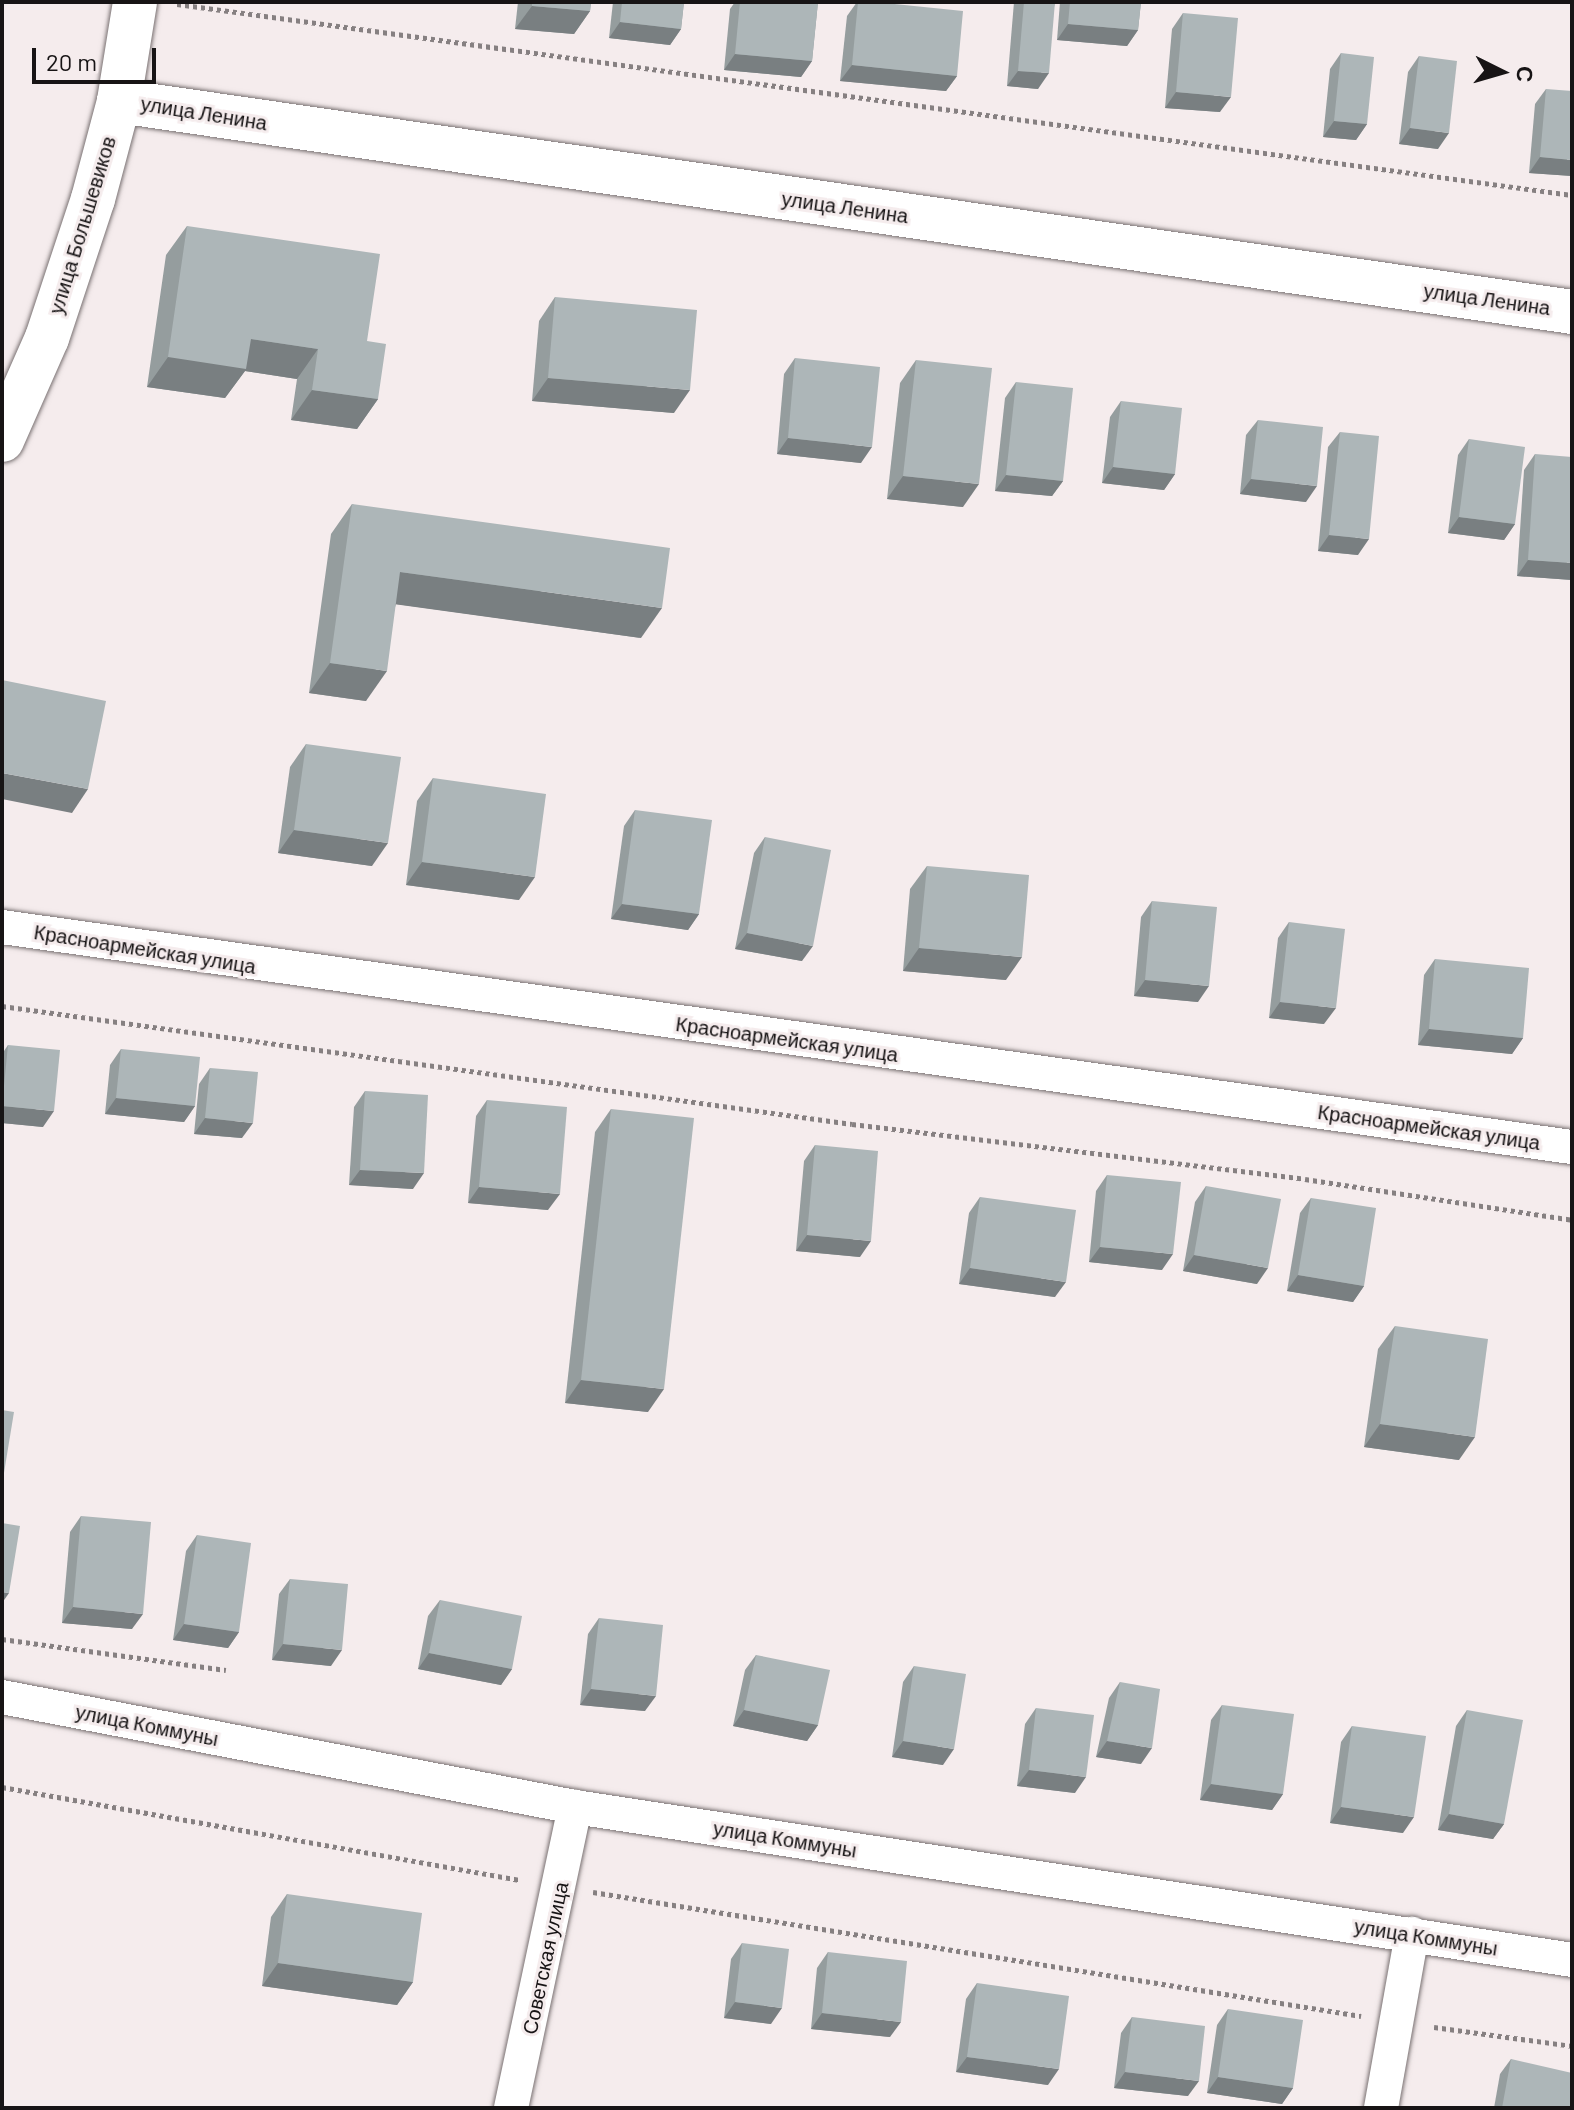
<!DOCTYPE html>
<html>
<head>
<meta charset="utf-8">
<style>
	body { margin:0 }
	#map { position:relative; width:1574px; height:2110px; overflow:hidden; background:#f5eced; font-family:Barlow,sans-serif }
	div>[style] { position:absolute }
	.path>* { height:5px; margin-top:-2.5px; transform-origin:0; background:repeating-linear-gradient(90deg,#868081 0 4px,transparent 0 8px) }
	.roads { filter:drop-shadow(0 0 2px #797172) drop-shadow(0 0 2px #797172) }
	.street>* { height:34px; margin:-17px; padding:0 17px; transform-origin:17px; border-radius:17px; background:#fff }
	.secondary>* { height:44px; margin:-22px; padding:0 22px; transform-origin:22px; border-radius:22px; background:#fff }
	.wall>* { inset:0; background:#959d9e }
	.shaded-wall>* { inset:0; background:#797f81 }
	.building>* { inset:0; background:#adb6b8 }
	span { translate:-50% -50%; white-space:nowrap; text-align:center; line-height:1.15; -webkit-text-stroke:6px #f5eced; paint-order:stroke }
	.street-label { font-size:20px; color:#171415 }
	.frame { position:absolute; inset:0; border:4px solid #171415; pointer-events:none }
	.north { position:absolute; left:1462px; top:32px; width:80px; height:80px; -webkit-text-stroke:6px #f5eced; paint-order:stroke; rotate:95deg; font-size:22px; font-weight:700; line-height:32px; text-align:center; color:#171415 }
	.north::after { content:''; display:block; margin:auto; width:28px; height:36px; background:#171415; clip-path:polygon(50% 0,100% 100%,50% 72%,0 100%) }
	.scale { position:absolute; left:32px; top:48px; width:124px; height:36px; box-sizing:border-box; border:4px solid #171415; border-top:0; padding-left:10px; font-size:24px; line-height:28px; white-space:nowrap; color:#171415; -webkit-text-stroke:6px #f5eced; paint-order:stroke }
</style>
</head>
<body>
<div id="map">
	<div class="path">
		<i style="left:177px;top:4px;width:1408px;rotate:7.8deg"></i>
		<i style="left:2px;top:1006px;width:858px;rotate:7.9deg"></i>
		<i style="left:852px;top:1124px;width:456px;rotate:6.9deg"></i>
		<i style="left:1305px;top:1179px;width:270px;rotate:8.7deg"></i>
		<i style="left:2px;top:1639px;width:226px;rotate:7.9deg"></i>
		<i style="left:2px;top:1787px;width:526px;rotate:10.18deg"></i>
		<i style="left:593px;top:1892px;width:778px;rotate:9.17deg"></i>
		<i style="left:1434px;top:2027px;width:139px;rotate:7.8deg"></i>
	</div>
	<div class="roads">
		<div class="street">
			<i style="left:2px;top:927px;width:1585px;rotate:7.98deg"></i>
			<i style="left:2px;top:1697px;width:583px;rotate:10.87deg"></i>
			<i style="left:575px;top:1807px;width:1009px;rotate:8.72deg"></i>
			<i style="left:511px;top:2108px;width:308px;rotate:-78deg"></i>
			<i style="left:1381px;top:2108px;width:177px;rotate:-79.9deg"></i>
		</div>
		<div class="secondary">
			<i style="left:119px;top:101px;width:1468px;rotate:8.26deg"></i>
			<i style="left:2px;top:440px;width:111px;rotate:-66.2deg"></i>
			<i style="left:47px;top:338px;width:146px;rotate:-71.7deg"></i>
			<i style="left:93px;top:199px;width:101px;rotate:-75.1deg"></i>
			<i style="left:119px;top:101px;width:100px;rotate:-80.8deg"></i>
		</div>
	</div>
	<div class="wall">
		<i style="clip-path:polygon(518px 2px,591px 2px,590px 11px,574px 34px,515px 29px)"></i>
		<i style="clip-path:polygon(613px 2px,684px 2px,681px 29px,670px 45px,609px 38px)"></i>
		<i style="clip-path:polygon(735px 2px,818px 2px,812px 61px,801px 77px,724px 70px,730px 9px)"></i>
		<i style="clip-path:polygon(857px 2px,875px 2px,957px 76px,946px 91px,840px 81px,847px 16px)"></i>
		<i style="clip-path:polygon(1014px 2px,1055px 2px,1038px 89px,1007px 86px)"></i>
		<i style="clip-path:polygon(1060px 2px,1141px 2px,1138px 30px,1127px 46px,1057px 40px)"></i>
		<i style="clip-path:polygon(1183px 13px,1220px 112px,1165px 108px,1172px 29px)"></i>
		<i style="clip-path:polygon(1341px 53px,1367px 124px,1356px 140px,1323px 137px,1330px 69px)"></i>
		<i style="clip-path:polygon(1419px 56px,1438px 149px,1399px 144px,1408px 72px)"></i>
		<i style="clip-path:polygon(1546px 89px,1572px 176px,1529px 173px,1535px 104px)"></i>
		<i style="clip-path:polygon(187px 226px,367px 341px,378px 399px,357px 429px,291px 420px,297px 379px,245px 371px,225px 398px,147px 387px,166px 255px)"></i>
		<i style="clip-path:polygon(555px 297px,674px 413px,532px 401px,539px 321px)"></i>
		<i style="clip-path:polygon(795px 358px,861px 463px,777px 454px,784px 374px)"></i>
		<i style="clip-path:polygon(916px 360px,963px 507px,887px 499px,900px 383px)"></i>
		<i style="clip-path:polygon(1016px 382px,1063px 481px,1052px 496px,995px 491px,1005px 398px)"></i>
		<i style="clip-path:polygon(1121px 401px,1175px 474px,1164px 490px,1102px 483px,1110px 417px)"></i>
		<i style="clip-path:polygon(1258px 420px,1306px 502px,1240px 494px,1246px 435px)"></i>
		<i style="clip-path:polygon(1340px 432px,1358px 555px,1318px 551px,1328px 447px)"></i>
		<i style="clip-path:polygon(1469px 439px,1515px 524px,1504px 540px,1448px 533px,1458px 455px)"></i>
		<i style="clip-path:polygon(1535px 454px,1572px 580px,1517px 576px,1524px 470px)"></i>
		<i style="clip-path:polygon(352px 504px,641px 638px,396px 604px,366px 701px,309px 693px,331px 534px)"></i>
		<i style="clip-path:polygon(306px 744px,372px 866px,278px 853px,290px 767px)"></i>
		<i style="clip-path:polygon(433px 778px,519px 900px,406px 885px,417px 801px)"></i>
		<i style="clip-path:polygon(635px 810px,699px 914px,688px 930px,611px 919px,624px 826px)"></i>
		<i style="clip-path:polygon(765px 837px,802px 961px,735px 949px,754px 853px)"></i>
		<i style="clip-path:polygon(927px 866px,1006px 980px,903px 971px,910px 889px)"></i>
		<i style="clip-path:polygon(1152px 901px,1198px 1002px,1134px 996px,1141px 917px)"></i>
		<i style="clip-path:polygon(1289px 922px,1324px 1024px,1269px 1018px,1278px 938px)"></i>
		<i style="clip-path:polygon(1435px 959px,1523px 1038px,1512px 1054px,1418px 1045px,1424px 975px)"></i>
		<i style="clip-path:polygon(8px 1045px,43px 1127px,2px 1123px,2px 1054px)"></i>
		<i style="clip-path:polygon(121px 1049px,195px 1106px,184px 1122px,105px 1114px,110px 1065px)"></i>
		<i style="clip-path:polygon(210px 1068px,242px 1138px,194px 1134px,199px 1084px)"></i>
		<i style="clip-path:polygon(365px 1091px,413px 1189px,349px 1185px,354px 1107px)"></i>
		<i style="clip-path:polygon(487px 1100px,548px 1210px,468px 1203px,476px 1116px)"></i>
		<i style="clip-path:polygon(611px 1109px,648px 1412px,565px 1403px,595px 1132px)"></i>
		<i style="clip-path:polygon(815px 1145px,860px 1257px,796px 1251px,804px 1161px)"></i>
		<i style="clip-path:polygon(1107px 1175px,1162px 1270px,1089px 1262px,1096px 1191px)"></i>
		<i style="clip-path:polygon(1206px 1186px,1257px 1284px,1183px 1271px,1195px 1202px)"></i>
		<i style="clip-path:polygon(980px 1197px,1055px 1297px,959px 1284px,969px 1213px)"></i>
		<i style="clip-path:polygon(1311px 1198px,1364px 1286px,1353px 1302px,1287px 1291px,1300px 1213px)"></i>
		<i style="clip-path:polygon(1395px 1326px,1459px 1460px,1364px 1447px,1378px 1349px)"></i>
		<i style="clip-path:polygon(81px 1516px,132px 1629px,62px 1623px,70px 1532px)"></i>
		<i style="clip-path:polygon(197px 1535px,239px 1632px,228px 1648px,173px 1640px,186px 1551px)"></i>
		<i style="clip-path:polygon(290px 1579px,331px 1666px,272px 1660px,279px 1594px)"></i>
		<i style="clip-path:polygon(440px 1600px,512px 1669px,501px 1685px,418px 1669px,428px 1616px)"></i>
		<i style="clip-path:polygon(599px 1618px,645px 1711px,580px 1705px,588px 1634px)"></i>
		<i style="clip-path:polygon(756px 1655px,818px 1725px,807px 1741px,733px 1726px,745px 1670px)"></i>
		<i style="clip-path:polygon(914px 1666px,943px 1765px,892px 1757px,903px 1682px)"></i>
		<i style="clip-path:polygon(1120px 1682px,1141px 1764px,1096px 1757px,1109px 1698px)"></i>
		<i style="clip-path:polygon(1222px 1705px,1283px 1794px,1272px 1810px,1200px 1800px,1211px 1720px)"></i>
		<i style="clip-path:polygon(1036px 1708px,1075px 1793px,1017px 1786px,1025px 1724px)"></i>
		<i style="clip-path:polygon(1467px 1710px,1504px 1824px,1493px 1839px,1438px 1830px,1456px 1726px)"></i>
		<i style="clip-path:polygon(1352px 1726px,1403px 1833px,1330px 1823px,1341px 1742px)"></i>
		<i style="clip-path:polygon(287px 1894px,413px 1982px,397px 2005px,262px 1986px,271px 1917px)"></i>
		<i style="clip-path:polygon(742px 1943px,771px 2024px,724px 2018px,731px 1959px)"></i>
		<i style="clip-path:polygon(828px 1952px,890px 2037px,811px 2029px,817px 1968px)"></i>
		<i style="clip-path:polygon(977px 1983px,1048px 2085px,956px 2072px,966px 1999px)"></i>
		<i style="clip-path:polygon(1228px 2009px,1293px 2088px,1282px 2104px,1207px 2093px,1217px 2025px)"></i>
		<i style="clip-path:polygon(1132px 2017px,1188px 2096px,1114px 2088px,1121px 2033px)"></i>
		<i style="clip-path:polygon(1511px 2059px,1572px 2108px,1494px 2108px,1500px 2074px)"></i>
	</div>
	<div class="shaded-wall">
		<i style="clip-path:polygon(532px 6px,590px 11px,574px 34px,515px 29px)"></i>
		<i style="clip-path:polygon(620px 22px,681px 29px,670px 45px,609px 38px)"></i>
		<i style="clip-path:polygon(1068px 24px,1138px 30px,1127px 46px,1057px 40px)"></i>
		<i style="clip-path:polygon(735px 54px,812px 61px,801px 77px,724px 70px)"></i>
		<i style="clip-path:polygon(852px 65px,957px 76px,946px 91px,840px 81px)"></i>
		<i style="clip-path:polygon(1018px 71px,1049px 73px,1038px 89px,1007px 86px)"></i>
		<i style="clip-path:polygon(1176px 92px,1231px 97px,1220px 112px,1165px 108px)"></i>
		<i style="clip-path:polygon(1334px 121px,1367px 124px,1356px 140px,1323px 137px)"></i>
		<i style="clip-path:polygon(1410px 128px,1449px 133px,1438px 149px,1399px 144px)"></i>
		<i style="clip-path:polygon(1540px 157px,1572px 160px,1572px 176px,1529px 173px)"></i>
		<i style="clip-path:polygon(251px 339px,318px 349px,297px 379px,245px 371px,225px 398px,147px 387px,168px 357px)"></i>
		<i style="clip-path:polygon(548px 378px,690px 390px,674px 413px,532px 401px)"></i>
		<i style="clip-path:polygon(312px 390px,378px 399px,357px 429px,291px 420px)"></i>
		<i style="clip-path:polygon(788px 438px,872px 447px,861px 463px,777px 454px)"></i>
		<i style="clip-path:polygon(1113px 467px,1175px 474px,1164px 490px,1102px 483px)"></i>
		<i style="clip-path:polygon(1006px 475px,1063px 481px,1052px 496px,995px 491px)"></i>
		<i style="clip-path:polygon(903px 476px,979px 484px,963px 507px,887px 499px)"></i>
		<i style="clip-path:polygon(1251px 479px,1317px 486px,1306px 502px,1240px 494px)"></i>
		<i style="clip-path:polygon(1459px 517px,1515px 524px,1504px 540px,1448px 533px)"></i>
		<i style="clip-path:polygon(1329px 535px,1369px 539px,1358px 555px,1318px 551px)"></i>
		<i style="clip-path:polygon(1528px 560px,1572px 563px,1572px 580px,1517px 576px)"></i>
		<i style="clip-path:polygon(400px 572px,662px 608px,641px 638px,379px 602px)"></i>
		<i style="clip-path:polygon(330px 663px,387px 671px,366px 701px,309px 693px)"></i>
		<i style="clip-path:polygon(2px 773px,88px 789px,72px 813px,2px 799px)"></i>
		<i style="clip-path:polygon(294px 830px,388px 843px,372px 866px,278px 853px)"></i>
		<i style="clip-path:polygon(422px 862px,535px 877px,519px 900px,406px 885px)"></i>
		<i style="clip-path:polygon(622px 904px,699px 914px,688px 930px,611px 919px)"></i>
		<i style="clip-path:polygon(747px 933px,813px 946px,802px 961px,735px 949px)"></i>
		<i style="clip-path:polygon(919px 948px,1022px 957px,1006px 980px,903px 971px)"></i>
		<i style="clip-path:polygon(1145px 980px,1209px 986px,1198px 1002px,1134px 996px)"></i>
		<i style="clip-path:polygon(1280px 1002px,1336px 1008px,1324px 1024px,1269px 1018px)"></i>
		<i style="clip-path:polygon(1429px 1029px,1523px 1038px,1512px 1054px,1418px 1045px)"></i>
		<i style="clip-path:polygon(116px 1098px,195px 1106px,184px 1122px,105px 1114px)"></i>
		<i style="clip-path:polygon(2px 1106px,54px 1111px,43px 1127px,2px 1123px)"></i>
		<i style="clip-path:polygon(205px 1118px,253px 1123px,242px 1138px,194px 1134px)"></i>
		<i style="clip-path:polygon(360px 1170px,424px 1173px,413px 1189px,349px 1185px)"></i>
		<i style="clip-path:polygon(479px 1187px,560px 1194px,548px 1210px,468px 1203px)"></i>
		<i style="clip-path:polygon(807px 1235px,871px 1241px,860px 1257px,796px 1251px)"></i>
		<i style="clip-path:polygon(1100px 1247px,1173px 1254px,1162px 1270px,1089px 1262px)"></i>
		<i style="clip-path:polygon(1194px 1255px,1268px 1268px,1257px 1284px,1183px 1271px)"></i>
		<i style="clip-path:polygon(970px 1268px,1066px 1282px,1055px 1297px,959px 1284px)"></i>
		<i style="clip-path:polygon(1298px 1275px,1364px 1286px,1353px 1302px,1287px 1291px)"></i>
		<i style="clip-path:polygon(581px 1380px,664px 1389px,648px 1412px,565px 1403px)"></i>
		<i style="clip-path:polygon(1380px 1424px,1475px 1437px,1459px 1460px,1364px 1447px)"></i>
		<i style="clip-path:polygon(2px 1592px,9px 1593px,2px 1603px)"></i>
		<i style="clip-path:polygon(73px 1607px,143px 1614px,132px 1629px,62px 1623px)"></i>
		<i style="clip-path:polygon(184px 1624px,239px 1632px,228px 1648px,173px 1640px)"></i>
		<i style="clip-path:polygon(283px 1644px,342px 1650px,331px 1666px,272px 1660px)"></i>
		<i style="clip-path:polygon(429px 1653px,512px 1669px,501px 1685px,418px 1669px)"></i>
		<i style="clip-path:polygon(591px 1689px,656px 1696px,645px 1711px,580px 1705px)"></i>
		<i style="clip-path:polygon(744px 1710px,818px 1725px,807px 1741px,733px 1726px)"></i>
		<i style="clip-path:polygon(903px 1741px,954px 1749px,943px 1765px,892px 1757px)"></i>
		<i style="clip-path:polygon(1107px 1741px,1152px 1748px,1141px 1764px,1096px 1757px)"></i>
		<i style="clip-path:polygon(1029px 1770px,1086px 1777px,1075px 1793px,1017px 1786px)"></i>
		<i style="clip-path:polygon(1211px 1784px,1283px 1794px,1272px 1810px,1200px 1800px)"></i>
		<i style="clip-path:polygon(1341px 1807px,1414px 1817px,1403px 1833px,1330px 1823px)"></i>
		<i style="clip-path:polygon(1449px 1814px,1504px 1824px,1493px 1839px,1438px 1830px)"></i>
		<i style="clip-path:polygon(278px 1963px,413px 1982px,397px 2005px,262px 1986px)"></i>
		<i style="clip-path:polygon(735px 2002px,782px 2008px,771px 2024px,724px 2018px)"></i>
		<i style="clip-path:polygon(822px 2013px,901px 2022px,890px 2037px,811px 2029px)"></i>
		<i style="clip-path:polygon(967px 2057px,1059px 2069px,1048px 2085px,956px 2072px)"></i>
		<i style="clip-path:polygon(1125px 2072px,1199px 2081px,1188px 2096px,1114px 2088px)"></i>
		<i style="clip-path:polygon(1218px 2077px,1293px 2088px,1282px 2104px,1207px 2093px)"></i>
	</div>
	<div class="building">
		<i style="clip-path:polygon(532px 2px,591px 2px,590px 11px,532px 6px)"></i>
		<i style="clip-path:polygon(622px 2px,684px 2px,681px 29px,620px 22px)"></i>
		<i style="clip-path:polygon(740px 2px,818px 2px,812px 61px,735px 54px)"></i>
		<i style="clip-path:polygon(858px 2px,875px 2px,963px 11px,957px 76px,852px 65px)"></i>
		<i style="clip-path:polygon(1024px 2px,1055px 2px,1049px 73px,1018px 71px)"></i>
		<i style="clip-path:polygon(1070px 2px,1141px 2px,1138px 30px,1068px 24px)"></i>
		<i style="clip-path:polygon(1183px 13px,1238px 18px,1231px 97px,1176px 92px)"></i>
		<i style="clip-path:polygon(1341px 53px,1374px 57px,1367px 124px,1334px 121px)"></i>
		<i style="clip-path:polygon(1419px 56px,1457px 61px,1449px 133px,1410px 128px)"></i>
		<i style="clip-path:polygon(1546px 89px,1572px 91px,1572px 160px,1540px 157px)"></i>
		<i style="clip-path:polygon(187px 226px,380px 254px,367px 341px,386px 344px,378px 399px,312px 390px,318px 349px,251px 339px,246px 369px,168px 357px)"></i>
		<i style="clip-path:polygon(555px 297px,697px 310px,690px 390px,548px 378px)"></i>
		<i style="clip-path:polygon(795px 358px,880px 367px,872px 447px,788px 438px)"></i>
		<i style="clip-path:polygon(916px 360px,992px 368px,979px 484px,903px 476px)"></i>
		<i style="clip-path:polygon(1016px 382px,1073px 388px,1063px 481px,1006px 475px)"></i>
		<i style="clip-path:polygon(1121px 401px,1182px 408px,1175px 474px,1113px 467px)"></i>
		<i style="clip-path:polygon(1258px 420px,1323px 427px,1317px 486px,1251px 479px)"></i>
		<i style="clip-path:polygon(1340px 432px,1379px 436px,1369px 539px,1329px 535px)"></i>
		<i style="clip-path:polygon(1469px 439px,1525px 447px,1515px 524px,1459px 517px)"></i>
		<i style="clip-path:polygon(1535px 454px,1572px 457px,1572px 563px,1528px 560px)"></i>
		<i style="clip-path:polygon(352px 504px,670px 548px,662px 608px,400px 572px,387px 671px,330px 663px)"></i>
		<i style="clip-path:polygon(2px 680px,106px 701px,88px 789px,2px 773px)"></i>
		<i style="clip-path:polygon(306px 744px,401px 757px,388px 843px,294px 830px)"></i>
		<i style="clip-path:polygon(433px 778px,546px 794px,535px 877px,422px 862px)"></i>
		<i style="clip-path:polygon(635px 810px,712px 820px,699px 914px,622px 904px)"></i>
		<i style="clip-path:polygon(765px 837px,831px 850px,813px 946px,747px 933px)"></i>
		<i style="clip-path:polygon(927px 866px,1029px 875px,1022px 957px,919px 948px)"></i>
		<i style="clip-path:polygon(1152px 901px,1217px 907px,1209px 986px,1145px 980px)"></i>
		<i style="clip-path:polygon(1289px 922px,1345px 929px,1336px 1008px,1280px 1002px)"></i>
		<i style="clip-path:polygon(1435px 959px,1529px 968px,1523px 1038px,1429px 1029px)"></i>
		<i style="clip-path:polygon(8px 1045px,60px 1050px,54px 1111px,2px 1106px)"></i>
		<i style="clip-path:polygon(121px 1049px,200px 1057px,195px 1106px,116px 1098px)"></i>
		<i style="clip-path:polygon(210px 1068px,258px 1072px,253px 1123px,205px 1118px)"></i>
		<i style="clip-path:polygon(365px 1091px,428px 1095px,424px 1173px,360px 1170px)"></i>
		<i style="clip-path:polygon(487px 1100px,567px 1107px,560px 1194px,479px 1187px)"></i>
		<i style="clip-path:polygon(611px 1109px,694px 1118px,664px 1389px,581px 1380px)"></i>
		<i style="clip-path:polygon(815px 1145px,878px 1151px,871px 1241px,807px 1235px)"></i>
		<i style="clip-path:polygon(1107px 1175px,1181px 1182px,1173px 1254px,1100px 1247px)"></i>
		<i style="clip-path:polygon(1206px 1186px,1281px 1199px,1268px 1268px,1194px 1255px)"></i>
		<i style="clip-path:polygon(980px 1197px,1076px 1210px,1066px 1282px,970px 1268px)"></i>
		<i style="clip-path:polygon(1311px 1198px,1376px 1208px,1364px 1286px,1298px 1275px)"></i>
		<i style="clip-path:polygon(1395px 1326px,1488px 1339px,1475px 1437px,1380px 1424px)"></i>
		<i style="clip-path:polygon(2px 1410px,14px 1412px,2px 1485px)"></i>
		<i style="clip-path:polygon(81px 1516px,151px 1522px,143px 1614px,73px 1607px)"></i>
		<i style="clip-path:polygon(2px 1523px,20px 1526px,9px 1593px,2px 1592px)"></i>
		<i style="clip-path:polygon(197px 1535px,251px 1543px,239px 1632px,184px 1624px)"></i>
		<i style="clip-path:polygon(290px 1579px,348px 1584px,342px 1650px,283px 1644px)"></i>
		<i style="clip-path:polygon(440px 1600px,522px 1616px,512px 1669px,429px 1653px)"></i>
		<i style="clip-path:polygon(599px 1618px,663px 1625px,656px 1696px,591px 1689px)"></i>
		<i style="clip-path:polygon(756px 1655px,830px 1670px,818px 1725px,744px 1710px)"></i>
		<i style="clip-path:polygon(914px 1666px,966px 1674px,954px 1749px,903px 1741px)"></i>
		<i style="clip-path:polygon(1120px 1682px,1160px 1689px,1152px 1748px,1107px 1741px)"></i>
		<i style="clip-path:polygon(1222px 1705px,1294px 1714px,1283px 1794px,1211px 1784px)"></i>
		<i style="clip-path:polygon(1036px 1708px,1094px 1715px,1086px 1777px,1029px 1770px)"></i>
		<i style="clip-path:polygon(1467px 1710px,1523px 1720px,1504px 1824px,1449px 1814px)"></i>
		<i style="clip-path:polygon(1352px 1726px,1426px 1736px,1414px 1817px,1341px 1807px)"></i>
		<i style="clip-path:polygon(287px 1894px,422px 1913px,413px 1982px,278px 1963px)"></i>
		<i style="clip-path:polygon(742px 1943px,789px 1949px,782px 2008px,735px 2002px)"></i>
		<i style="clip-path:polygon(828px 1952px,907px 1961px,901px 2022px,822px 2013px)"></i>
		<i style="clip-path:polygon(977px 1983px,1069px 1996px,1059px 2069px,967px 2057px)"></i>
		<i style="clip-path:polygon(1228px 2009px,1303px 2020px,1293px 2088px,1218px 2077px)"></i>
		<i style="clip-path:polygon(1132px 2017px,1205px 2026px,1199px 2081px,1125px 2072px)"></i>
		<i style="clip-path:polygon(1511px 2059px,1572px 2073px,1572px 2108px,1502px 2108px)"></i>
	</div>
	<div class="street-label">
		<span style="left:204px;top:113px;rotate:9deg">улица Ленина</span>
		<span style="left:845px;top:207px;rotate:8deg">улица Ленина</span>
		<span style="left:82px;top:225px;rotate:-73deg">улица Большевиков</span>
		<span style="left:1487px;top:299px;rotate:8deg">улица Ленина</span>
		<span style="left:145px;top:949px;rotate:9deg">Красноармейская улица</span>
		<span style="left:787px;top:1039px;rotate:8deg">Красноармейская улица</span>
		<span style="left:1429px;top:1127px;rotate:8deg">Красноармейская улица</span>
		<span style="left:147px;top:1725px;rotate:11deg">улица Коммуны</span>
		<span style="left:785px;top:1839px;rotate:9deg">улица Коммуны</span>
		<span style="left:1426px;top:1937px;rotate:9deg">улица Коммуны</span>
		<span style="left:545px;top:1958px;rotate:-78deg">Советская улица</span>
	</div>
	<div class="frame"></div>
	<div class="north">С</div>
	<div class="scale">20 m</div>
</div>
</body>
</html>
